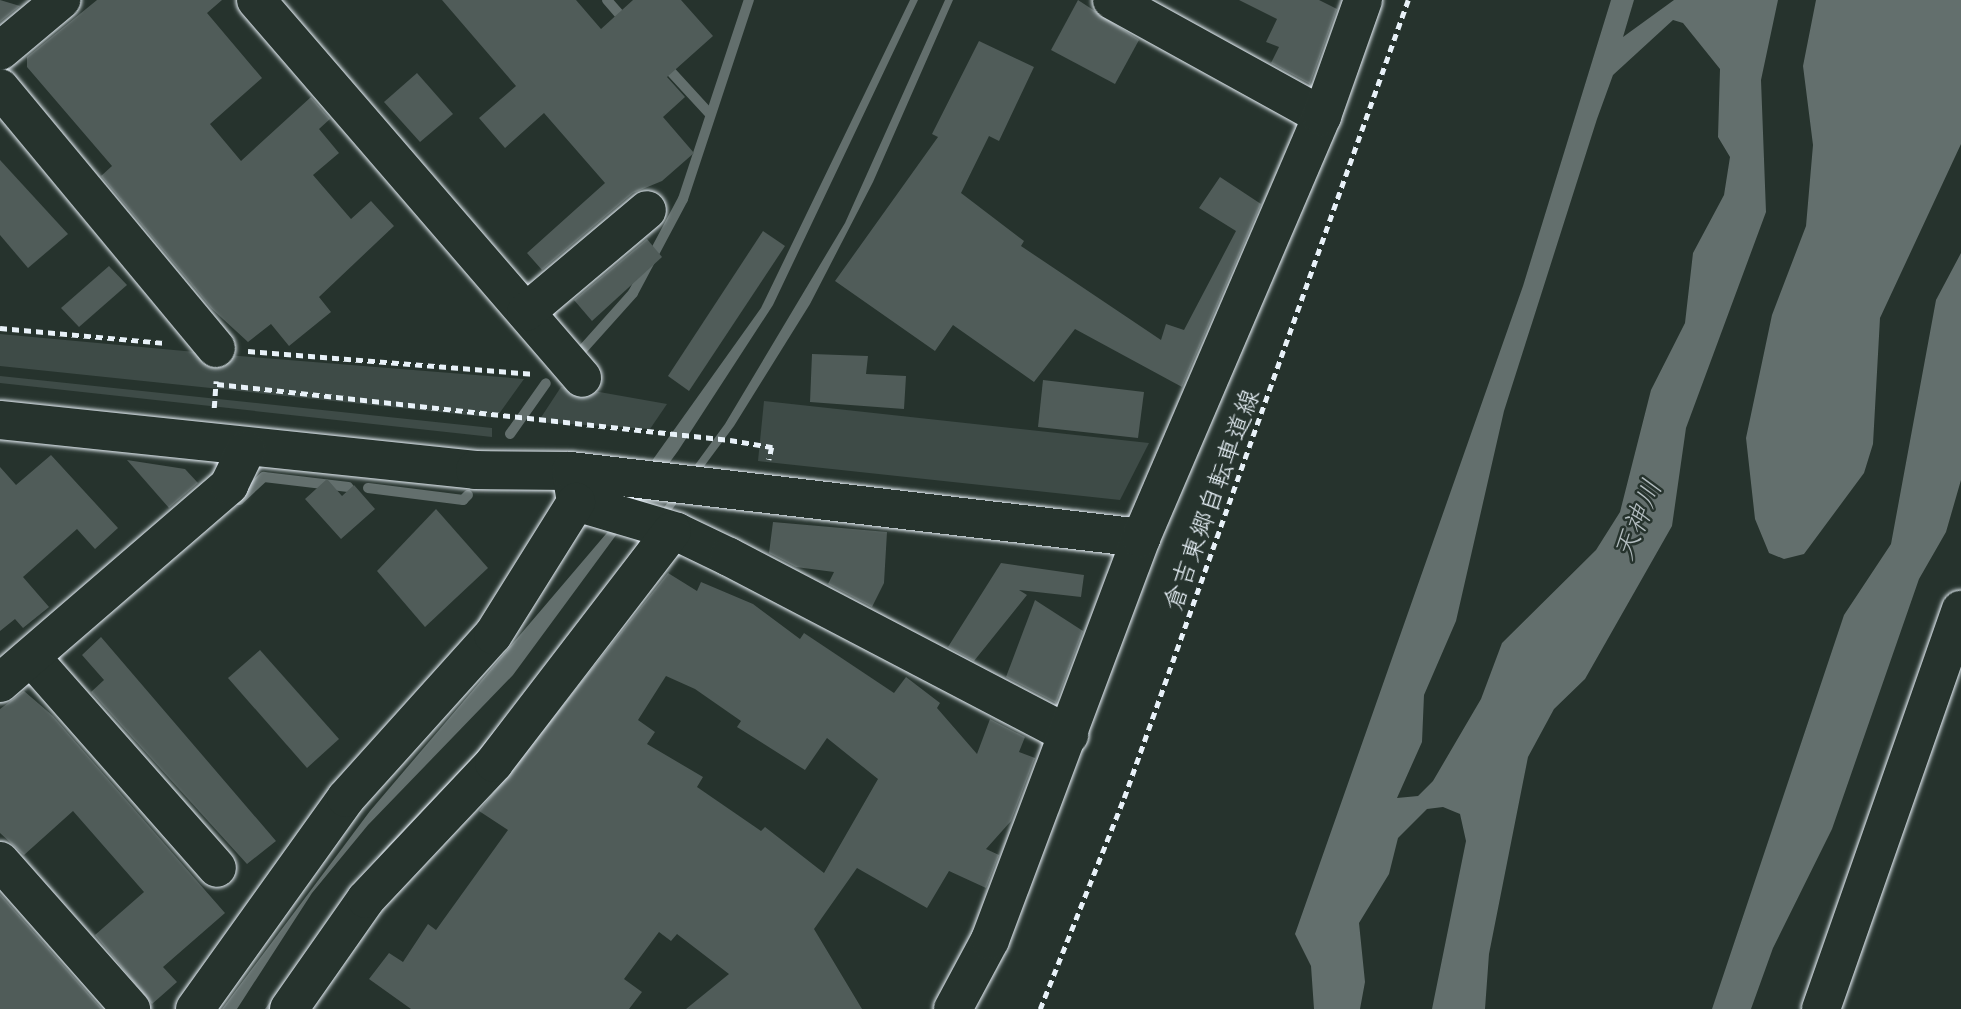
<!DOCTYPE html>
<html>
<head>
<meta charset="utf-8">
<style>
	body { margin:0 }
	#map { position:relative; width:1961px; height:1009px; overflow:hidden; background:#26332d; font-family:Sriracha,"Klee One",sans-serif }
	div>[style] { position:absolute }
	.green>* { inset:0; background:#3e4b47 }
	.water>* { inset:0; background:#636f6d }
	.stream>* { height:10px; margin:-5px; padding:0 5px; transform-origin:5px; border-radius:5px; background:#636f6d }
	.building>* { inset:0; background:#505c59 }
	.path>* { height:4.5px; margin-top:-2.25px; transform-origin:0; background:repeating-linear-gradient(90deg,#e8f1f8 0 7px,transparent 0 12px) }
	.roads { filter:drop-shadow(0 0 2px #e8f1f8) drop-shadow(0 0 2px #e8f1f8) }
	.minor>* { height:38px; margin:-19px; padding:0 19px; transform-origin:19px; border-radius:19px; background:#26332d }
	span { translate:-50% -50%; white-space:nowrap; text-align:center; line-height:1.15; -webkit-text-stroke:5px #26332d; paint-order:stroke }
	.street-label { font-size:26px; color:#e8f1f8 }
	.water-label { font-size:28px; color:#b3bdc0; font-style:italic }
</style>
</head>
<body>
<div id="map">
	<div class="green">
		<i style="clip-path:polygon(0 334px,239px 356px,524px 379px,496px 418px,0 366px)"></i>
		<i style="clip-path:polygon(0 376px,492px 428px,492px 437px,0 383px)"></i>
		<i style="clip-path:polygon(561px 387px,588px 390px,667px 404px,650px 429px,538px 422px)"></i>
		<i style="clip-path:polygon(764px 401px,1149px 443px,1120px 500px,758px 461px)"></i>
	</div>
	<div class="water">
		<i style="clip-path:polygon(910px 0,918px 0,773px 305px,678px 451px,513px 675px,368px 825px,312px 893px,237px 1009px,222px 1009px,370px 811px,617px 521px,624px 500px,761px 308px)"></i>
		<i style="clip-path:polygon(945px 0,953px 0,873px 182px,810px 304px,734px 426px,544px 682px,387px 856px,272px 1009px,265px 1009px,382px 852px,475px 754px,554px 658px,725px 424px,845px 223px)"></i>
		<i style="clip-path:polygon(evenodd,1611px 0,1634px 0,1623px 37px,1674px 0,1778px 0,1761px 80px,1766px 212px,1686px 428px,1672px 526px,1585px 679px,1554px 709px,1528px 757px,1489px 954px,1485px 1009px,1432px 1009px,1466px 841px,1460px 814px,1443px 807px,1427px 809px,1398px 838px,1389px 874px,1359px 923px,1365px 982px,1360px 1009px,1314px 1009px,1311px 966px,1295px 934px,1523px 286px,1611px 0,1673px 20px,1683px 23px,1720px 69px,1718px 137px,1730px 157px,1724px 195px,1693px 253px,1685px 323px,1651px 390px,1620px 512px,1596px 550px,1502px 643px,1481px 699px,1433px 781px,1418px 796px,1397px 798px,1422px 742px,1424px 695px,1456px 621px,1504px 411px,1597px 119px,1613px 75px,1673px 20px)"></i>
		<i style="clip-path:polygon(1816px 0,1961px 0,1961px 144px,1880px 318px,1873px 444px,1864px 473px,1804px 554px,1784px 559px,1769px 553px,1755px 519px,1746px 438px,1772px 315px,1806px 226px,1813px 145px,1803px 66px)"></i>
		<i style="clip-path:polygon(1961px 253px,1961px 480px,1946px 532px,1919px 579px,1832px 829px,1773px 948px,1751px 1009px,1712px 1009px,1844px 615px,1891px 544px,1936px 300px)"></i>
	</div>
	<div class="stream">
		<i style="left:607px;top:0;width:30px;rotate:49deg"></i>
		<i style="left:663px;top:63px;width:67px;rotate:47.4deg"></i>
		<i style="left:583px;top:349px;width:75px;rotate:-48.2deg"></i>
		<i style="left:633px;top:293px;width:106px;rotate:-62deg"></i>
		<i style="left:683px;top:199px;width:210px;rotate:-71.7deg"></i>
		<i style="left:510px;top:434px;width:62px;rotate:-54.8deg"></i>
		<i style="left:368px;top:488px;width:96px;rotate:7.2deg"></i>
		<i style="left:463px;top:500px;width:7px;rotate:-45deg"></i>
		<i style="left:239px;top:500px;width:34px;rotate:-43deg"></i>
		<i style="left:264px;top:477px;width:85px;rotate:6.8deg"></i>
	</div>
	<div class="building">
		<i style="clip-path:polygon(0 0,20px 6px,0 22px)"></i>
		<i style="clip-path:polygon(97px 0,222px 0,207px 13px,262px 78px,210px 124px,241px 161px,311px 97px,330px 119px,319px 129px,339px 153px,313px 175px,351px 219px,371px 201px,394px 226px,319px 297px,331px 312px,289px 346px,271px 324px,248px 342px,211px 308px,101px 176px,112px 166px,27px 67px,27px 57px)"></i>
		<i style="clip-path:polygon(442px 0,576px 0,601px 29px,633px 0,681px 0,713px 36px,667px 77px,685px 97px,663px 117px,694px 153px,662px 181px,633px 193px,542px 270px,527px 253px,605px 183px,544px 113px,505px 148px,479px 118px,516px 86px)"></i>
		<i style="clip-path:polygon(1078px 0,1139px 40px,1115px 84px,1051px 50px)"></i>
		<i style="clip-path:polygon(1239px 0,1319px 0,1337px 9px,1310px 84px,1271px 63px,1279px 47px,1266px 42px,1277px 19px)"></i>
		<i style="clip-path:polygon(979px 41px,1034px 67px,999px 141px,989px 136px,961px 193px,1024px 241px,1021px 246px,1161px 340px,1166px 324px,1184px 330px,1236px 231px,1199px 208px,1220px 177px,1261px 204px,1182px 387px,1075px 329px,1034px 382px,953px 325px,935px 351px,835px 281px,938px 137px,932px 134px)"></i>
		<i style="clip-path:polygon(417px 73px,453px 114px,420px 142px,384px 102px)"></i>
		<i style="clip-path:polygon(0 160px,68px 234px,28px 268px,0 235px)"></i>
		<i style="clip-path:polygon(763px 231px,785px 246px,689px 391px,668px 376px)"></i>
		<i style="clip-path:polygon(647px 239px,662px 257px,592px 321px,574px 300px)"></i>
		<i style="clip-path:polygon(109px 266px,127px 285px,79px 327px,61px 308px)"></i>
		<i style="clip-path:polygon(812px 354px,868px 356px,866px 374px,906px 376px,904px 409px,810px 402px)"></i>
		<i style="clip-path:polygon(1043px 380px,1144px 392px,1138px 438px,1038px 427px)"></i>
		<i style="clip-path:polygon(51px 455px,118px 528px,95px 549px,77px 529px,23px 577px,49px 607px,23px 628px,15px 619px,0 631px,0 467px,16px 485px)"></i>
		<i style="clip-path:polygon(127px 460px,185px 469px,198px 483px,169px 508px)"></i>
		<i style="clip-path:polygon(327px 479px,342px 496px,354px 485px,375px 509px,341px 539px,305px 499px)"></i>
		<i style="clip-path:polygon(436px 509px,488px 568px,425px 627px,377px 571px)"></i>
		<i style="clip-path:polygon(773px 522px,887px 532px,884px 583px,872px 607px,828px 584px,834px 572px,796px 567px,769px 553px)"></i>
		<i style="clip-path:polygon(1001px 563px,1084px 575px,1081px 597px,1019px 590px,1027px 595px,974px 661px,948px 647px)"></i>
		<i style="clip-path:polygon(evenodd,668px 573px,697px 591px,701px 582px,753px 604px,800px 639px,804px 633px,894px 693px,906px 677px,940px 703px,937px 708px,977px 754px,990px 719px,1025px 737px,1019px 752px,1035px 758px,1011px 821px,986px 849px,999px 855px,986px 888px,949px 871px,927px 908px,857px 868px,814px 929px,862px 1009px,686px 1009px,729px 974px,677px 934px,671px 941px,659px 932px,624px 979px,642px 992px,629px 1009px,411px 1009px,369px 979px,389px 953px,403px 962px,428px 924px,436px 930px,508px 830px,479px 811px,668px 573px,666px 676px,695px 689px,741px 721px,737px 727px,805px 770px,827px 738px,878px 779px,824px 873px,765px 827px,761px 831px,697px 787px,703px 777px,647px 744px,655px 732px,638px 720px,666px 676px)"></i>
		<i style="clip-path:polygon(1035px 600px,1083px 631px,1056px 703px,1006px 677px)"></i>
		<i style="clip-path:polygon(101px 637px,276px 841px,247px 864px,91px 692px,104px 680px,82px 655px)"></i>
		<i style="clip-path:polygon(260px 650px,339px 739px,307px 768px,228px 678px)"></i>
		<i style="clip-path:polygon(24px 691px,53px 716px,225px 913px,163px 967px,177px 982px,152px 1004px,95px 935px,144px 892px,73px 811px,24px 855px,0 833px,0 709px)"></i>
		<i style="clip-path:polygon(0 894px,102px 1009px,0 1009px)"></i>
	</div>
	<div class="path">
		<i style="left:0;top:328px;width:167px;rotate:5.2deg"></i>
		<i style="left:248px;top:351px;width:285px;rotate:4.6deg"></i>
		<i style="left:217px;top:384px;width:516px;rotate:6.23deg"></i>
		<i style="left:730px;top:440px;width:43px;rotate:9.5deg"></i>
		<i style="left:772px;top:447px;width:13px;rotate:103deg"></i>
		<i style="left:214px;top:408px;width:27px;rotate:-86deg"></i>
		<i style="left:1040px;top:1009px;width:227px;rotate:-68.3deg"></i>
		<i style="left:1124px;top:798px;width:847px;rotate:-70.41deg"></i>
	</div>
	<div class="roads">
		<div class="minor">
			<i style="left:256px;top:0;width:499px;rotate:49.2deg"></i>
			<i style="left:1112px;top:0;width:240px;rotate:28.9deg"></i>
			<i style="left:0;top:51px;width:80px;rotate:-39.9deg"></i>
			<i style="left:0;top:88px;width:338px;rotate:50.3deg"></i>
			<i style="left:526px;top:312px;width:158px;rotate:-40.1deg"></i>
			<i style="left:0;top:420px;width:478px;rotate:6deg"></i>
			<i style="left:475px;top:470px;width:96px;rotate:0.6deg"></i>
			<i style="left:571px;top:471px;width:31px;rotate:81deg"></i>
			<i style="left:576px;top:502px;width:105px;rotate:16.5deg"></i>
			<i style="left:677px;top:532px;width:58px;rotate:25.7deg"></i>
			<i style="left:729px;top:557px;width:384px;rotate:27.6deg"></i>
			<i style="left:571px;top:471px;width:574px;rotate:6.7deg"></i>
			<i style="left:31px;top:657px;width:281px;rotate:48.6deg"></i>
			<i style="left:0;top:683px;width:303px;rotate:-40.8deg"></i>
			<i style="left:229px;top:485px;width:39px;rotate:-64deg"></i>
			<i style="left:0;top:861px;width:198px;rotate:48.5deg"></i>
			<i style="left:195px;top:1009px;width:259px;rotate:-54.4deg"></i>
			<i style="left:346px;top:798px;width:219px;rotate:-48deg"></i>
			<i style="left:493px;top:635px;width:157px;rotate:-58deg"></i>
			<i style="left:289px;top:1009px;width:134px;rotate:-55deg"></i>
			<i style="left:366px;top:899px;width:187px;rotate:-46.7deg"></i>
			<i style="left:494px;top:763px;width:292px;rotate:-52.5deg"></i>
			<i style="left:953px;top:1009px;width:78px;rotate:-61.8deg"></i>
			<i style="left:990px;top:940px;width:429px;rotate:-69.4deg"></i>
			<i style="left:1141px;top:538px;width:459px;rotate:-66.8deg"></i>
			<i style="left:1322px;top:116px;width:123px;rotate:-70.5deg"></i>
			<i style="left:1821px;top:1009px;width:423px;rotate:-70.7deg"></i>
		</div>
	</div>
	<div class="street-label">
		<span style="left:1212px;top:500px;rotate:-70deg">倉吉東郷自転車道線</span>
	</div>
	<div class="water-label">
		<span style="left:1638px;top:520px;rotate:-68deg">天神川</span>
	</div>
</div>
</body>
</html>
